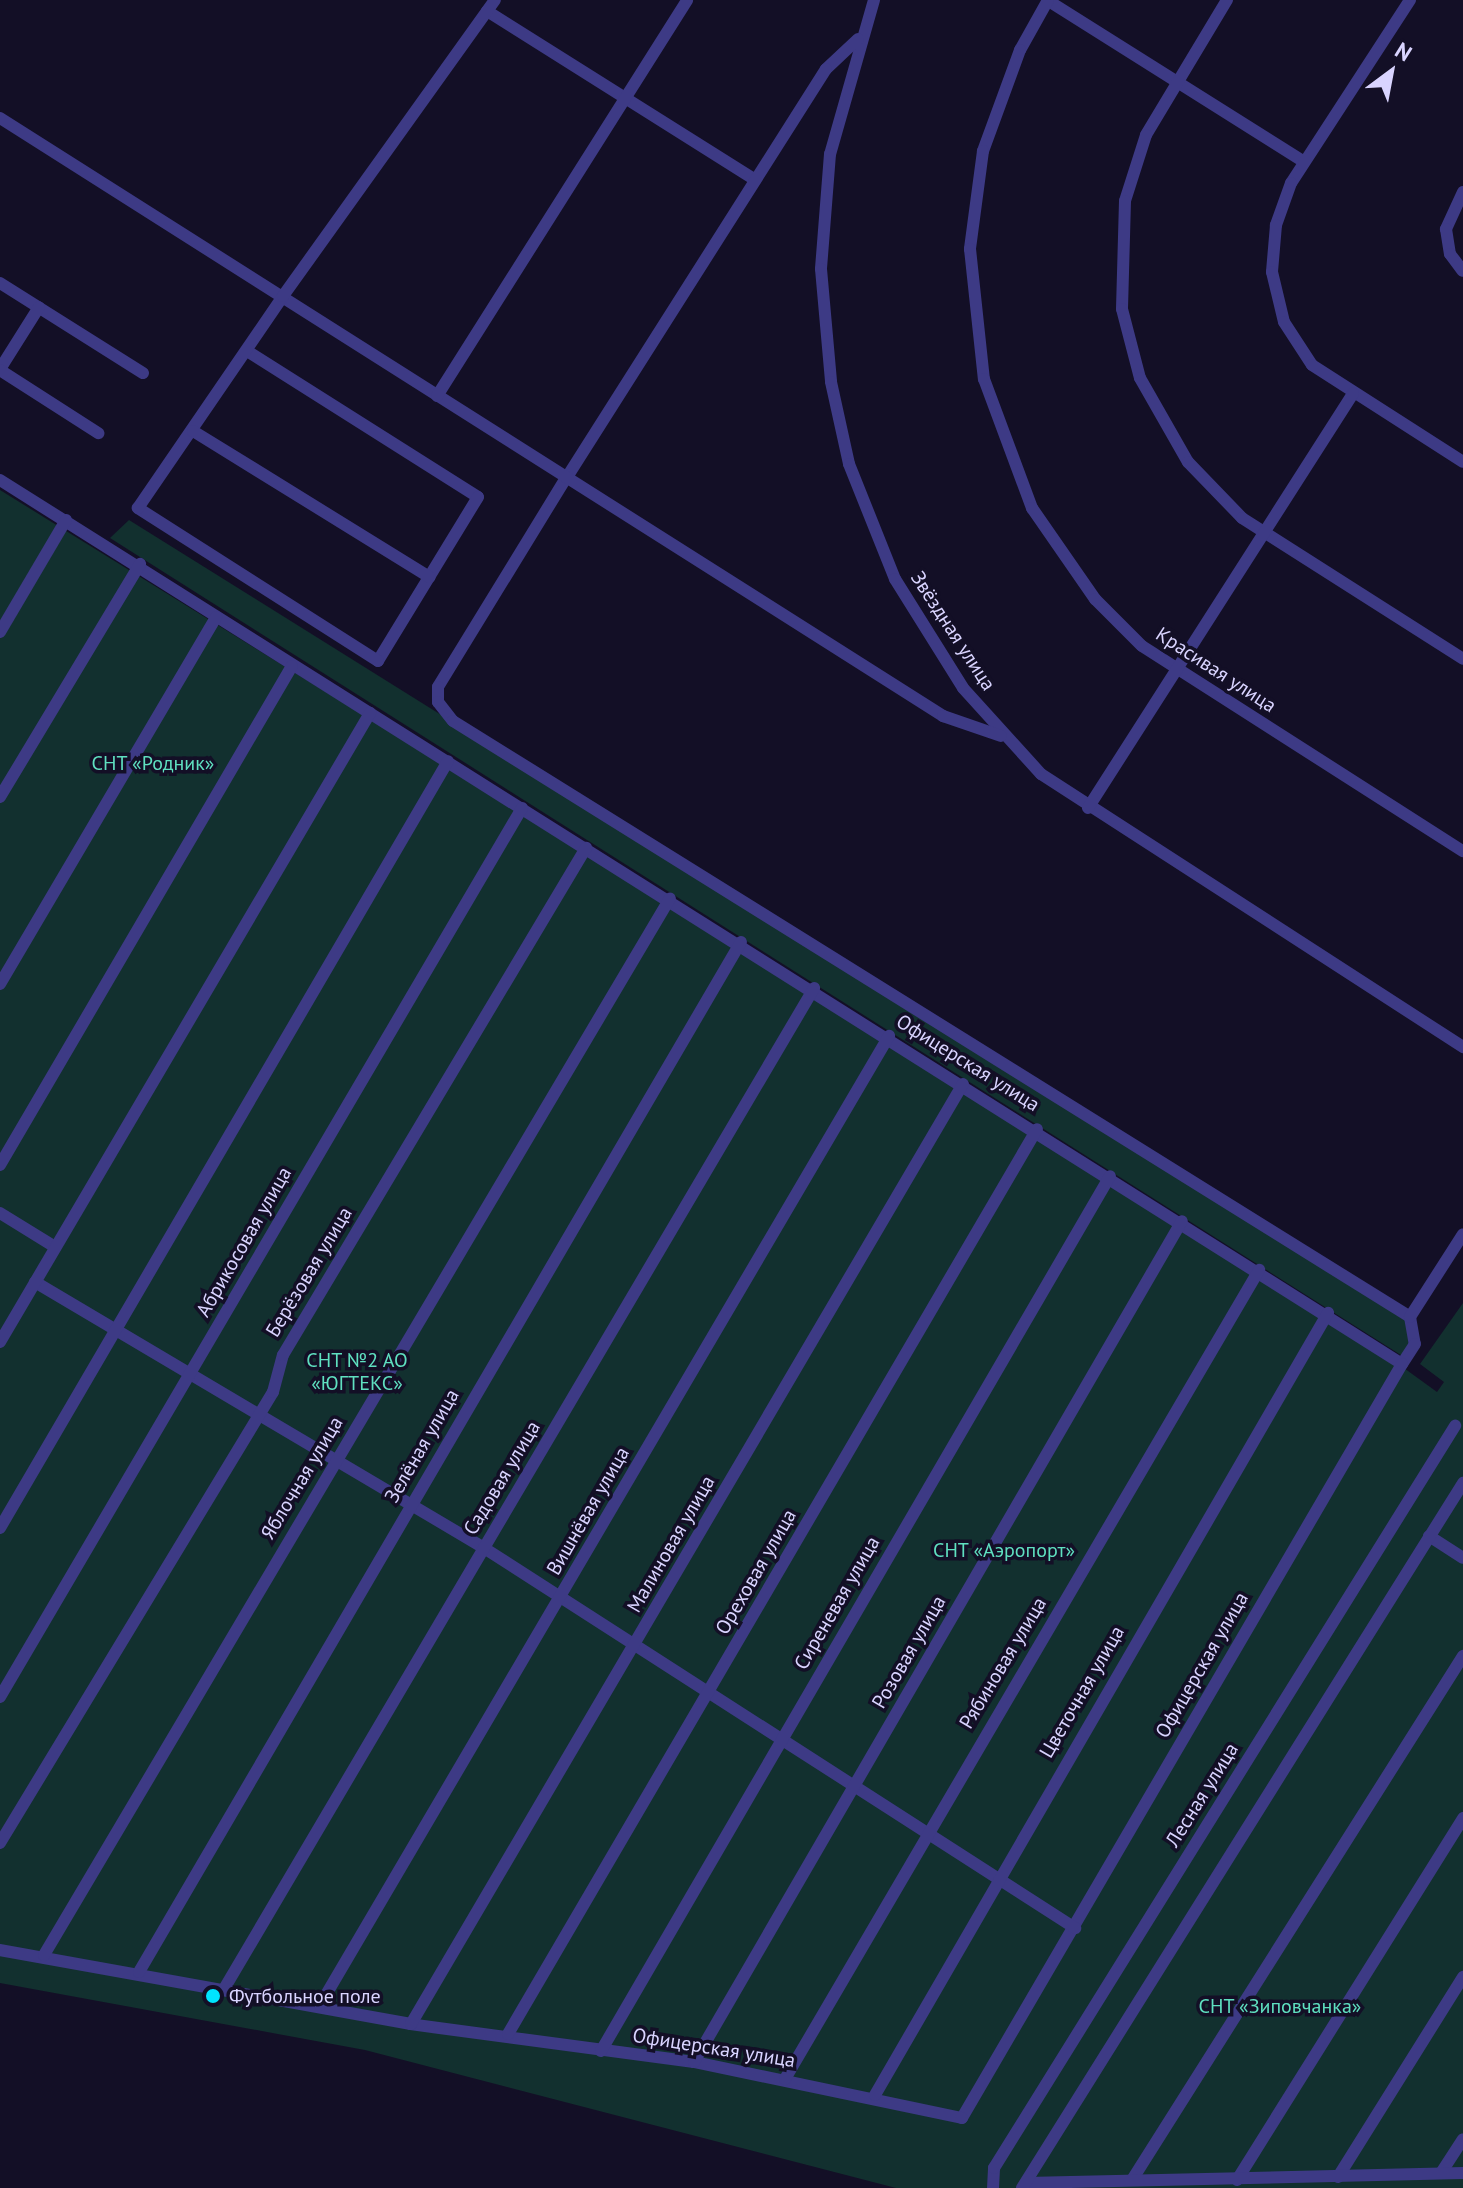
<!DOCTYPE html>
<html>
<head>
<meta charset="utf-8">
<style>
	body { margin:0 }
	#map { position:relative; width:1463px; height:2188px; overflow:hidden; background:#130f26; font-family:"PT Sans",sans-serif }
	div>[style] { position:absolute }
	.green>* { inset:0; background:#12302f }
	.minor>* { height:12px; margin:-6px; padding:0 6px; transform-origin:6px; border-radius:6px; background:#3d3a85 }
	.dots>* { width:22px; height:22px; translate:-50% -50%; box-sizing:border-box; border:4px solid #130f26; border-radius:50% }
	span { translate:-50% -50%; white-space:nowrap; text-align:center; line-height:1.15; -webkit-text-stroke:7px #130f26; paint-order:stroke }
	.street-label { font-size:20px; color:#d9d4ff }
	.park-label { font-size:20px; color:#5fe0c0 }
	.poi-label { font-size:20px; color:#d9d4ff }
	.left { translate:0 -50%; text-align:left }
	.north { position:absolute; left:1351px; top:32px; width:80px; height:80px; -webkit-text-stroke:6px #130f26; paint-order:stroke; rotate:32deg; font-size:22px; font-weight:700; line-height:32px; text-align:center; color:#d9d4ff }
	.north::after { content:''; display:block; margin:auto; width:28px; height:36px; background:#d9d4ff; clip-path:polygon(50% 0,100% 100%,50% 72%,0 100%) }
</style>
</head>
<body>
<div id="map">
	<div class="green">
		<i style="clip-path:polygon(0 490px,1328px 1313px,1437px 1392px,1444px 1382px,1420px 1364px,1463px 1303px,1463px 2188px,896px 2188px,365px 2050px,0 1983px)"></i>
		<i style="clip-path:polygon(129px 520px,1416px 1324px,1404px 1357px,110px 538px)"></i>
	</div>
	<div class="minor">
		<i style="left:874px;top:0;width:160px;rotate:105.9deg"></i>
		<i style="left:830px;top:154px;width:115px;rotate:94.5deg"></i>
		<i style="left:821px;top:269px;width:113px;rotate:84.9deg"></i>
		<i style="left:831px;top:382px;width:84px;rotate:77.6deg"></i>
		<i style="left:849px;top:464px;width:124px;rotate:68.2deg"></i>
		<i style="left:895px;top:579px;width:128px;rotate:58deg"></i>
		<i style="left:963px;top:688px;width:116px;rotate:47.8deg"></i>
		<i style="left:1041px;top:774px;width:503px;rotate:32.9deg"></i>
		<i style="left:1047px;top:0;width:302px;rotate:32.2deg"></i>
		<i style="left:1048px;top:0;width:57px;rotate:119.2deg"></i>
		<i style="left:1020px;top:50px;width:108px;rotate:110.1deg"></i>
		<i style="left:983px;top:151px;width:99px;rotate:97.6deg"></i>
		<i style="left:970px;top:249px;width:131px;rotate:83.9deg"></i>
		<i style="left:984px;top:379px;width:138px;rotate:69.6deg"></i>
		<i style="left:1032px;top:508px;width:111px;rotate:55.3deg"></i>
		<i style="left:1095px;top:599px;width:66px;rotate:45deg"></i>
		<i style="left:1142px;top:646px;width:381px;rotate:32.6deg"></i>
		<i style="left:1227px;top:0;width:157px;rotate:121deg"></i>
		<i style="left:1146px;top:135px;width:69px;rotate:107.7deg"></i>
		<i style="left:1125px;top:201px;width:108px;rotate:91.6deg"></i>
		<i style="left:1122px;top:309px;width:71px;rotate:75.4deg"></i>
		<i style="left:1140px;top:378px;width:97px;rotate:60.3deg"></i>
		<i style="left:1188px;top:462px;width:78px;rotate:46deg"></i>
		<i style="left:1242px;top:518px;width:262px;rotate:32.5deg"></i>
		<i style="left:1410px;top:0;width:218px;rotate:123deg"></i>
		<i style="left:1291px;top:183px;width:45px;rotate:109.7deg"></i>
		<i style="left:1276px;top:225px;width:47px;rotate:94.9deg"></i>
		<i style="left:1272px;top:272px;width:51px;rotate:76.5deg"></i>
		<i style="left:1284px;top:322px;width:51px;rotate:56.9deg"></i>
		<i style="left:1312px;top:365px;width:179px;rotate:32.7deg"></i>
		<i style="left:487px;top:11px;width:317px;rotate:32.2deg"></i>
		<i style="left:858px;top:39px;width:44px;rotate:136.8deg"></i>
		<i style="left:826px;top:69px;width:485px;rotate:122.4deg"></i>
		<i style="left:566px;top:478px;width:245px;rotate:121.5deg"></i>
		<i style="left:438px;top:687px;width:15px;rotate:90deg"></i>
		<i style="left:438px;top:702px;width:24px;rotate:52deg"></i>
		<i style="left:453px;top:721px;width:1127px;rotate:31.91deg"></i>
		<i style="left:1410px;top:1317px;width:27px;rotate:80deg"></i>
		<i style="left:1415px;top:1344px;width:24px;rotate:123deg"></i>
		<i style="left:0;top:118px;width:1117px;rotate:32.38deg"></i>
		<i style="left:943px;top:716px;width:61px;rotate:19deg"></i>
		<i style="left:1463px;top:192px;width:41px;rotate:114.7deg"></i>
		<i style="left:1446px;top:229px;width:25px;rotate:81deg"></i>
		<i style="left:1450px;top:254px;width:21px;rotate:53deg"></i>
		<i style="left:0;top:283px;width:169px;rotate:32.2deg"></i>
		<i style="left:247px;top:351px;width:273px;rotate:32.3deg"></i>
		<i style="left:478px;top:497px;width:192px;rotate:121.4deg"></i>
		<i style="left:378px;top:661px;width:285px;rotate:-147.5deg"></i>
		<i style="left:138px;top:508px;width:257px;rotate:-55.6deg"></i>
		<i style="left:283px;top:296px;width:364px;rotate:-54.4deg"></i>
		<i style="left:0;top:369px;width:73px;rotate:-57.8deg"></i>
		<i style="left:0;top:370px;width:117px;rotate:32.7deg"></i>
		<i style="left:437px;top:396px;width:468px;rotate:-57.7deg"></i>
		<i style="left:193px;top:431px;width:278px;rotate:31.7deg"></i>
		<i style="left:0;top:480px;width:1657px;rotate:32.23deg"></i>
		<i style="left:1402px;top:1364px;width:873px;rotate:120.27deg"></i>
		<i style="left:962px;top:2118px;width:274px;rotate:-168.2deg"></i>
		<i style="left:694px;top:2062px;width:286px;rotate:-172.4deg"></i>
		<i style="left:411px;top:2024px;width:418px;rotate:-169.8deg"></i>
		<i style="left:0;top:632px;width:130px;rotate:-59.5deg"></i>
		<i style="left:0;top:797px;width:272px;rotate:-59deg"></i>
		<i style="left:1088px;top:808px;width:492px;rotate:-57.4deg"></i>
		<i style="left:0;top:984px;width:426px;rotate:-59.5deg"></i>
		<i style="left:0;top:1165px;width:578px;rotate:-59.67deg"></i>
		<i style="left:0;top:1213px;width:65px;rotate:31.7deg"></i>
		<i style="left:35px;top:1282px;width:522px;rotate:30.64deg"></i>
		<i style="left:484px;top:1548px;width:703px;rotate:32.74deg"></i>
		<i style="left:1410px;top:1317px;width:98px;rotate:-57.4deg"></i>
		<i style="left:0;top:1342px;width:730px;rotate:-59.53deg"></i>
		<i style="left:0;top:1528px;width:888px;rotate:-59.71deg"></i>
		<i style="left:1429px;top:1536px;width:40px;rotate:32.9deg"></i>
		<i style="left:0;top:1697px;width:1031px;rotate:-59.58deg"></i>
		<i style="left:0;top:1843px;width:527px;rotate:-58.81deg"></i>
		<i style="left:273px;top:1392px;width:38px;rotate:-75deg"></i>
		<i style="left:283px;top:1355px;width:591px;rotate:-59.14deg"></i>
		<i style="left:44px;top:1955px;width:1228px;rotate:-59.36deg"></i>
		<i style="left:139px;top:1972px;width:1193px;rotate:-59.7deg"></i>
		<i style="left:224px;top:1989px;width:1162px;rotate:-59.48deg"></i>
		<i style="left:320px;top:2005px;width:1124px;rotate:-59.58deg"></i>
		<i style="left:411px;top:2024px;width:1090px;rotate:-59.58deg"></i>
		<i style="left:508px;top:2034px;width:1048px;rotate:-59.69deg"></i>
		<i style="left:601px;top:2051px;width:1012px;rotate:-59.81deg"></i>
		<i style="left:694px;top:2062px;width:972px;rotate:-59.88deg"></i>
		<i style="left:785px;top:2079px;width:938px;rotate:-59.63deg"></i>
		<i style="left:875px;top:2095px;width:904px;rotate:-59.92deg"></i>
		<i style="left:1441px;top:2173px;width:40px;rotate:-57.1deg"></i>
		<i style="left:1338px;top:2177px;width:236px;rotate:-58deg"></i>
		<i style="left:1132px;top:2180px;width:620px;rotate:-57.72deg"></i>
		<i style="left:1237px;top:2180px;width:427px;rotate:-58deg"></i>
		<i style="left:1026px;top:2183px;width:437px;rotate:-1.3deg"></i>
		<i style="left:993px;top:2188px;width:20px;rotate:-87deg"></i>
		<i style="left:994px;top:2168px;width:874px;rotate:-58.15deg"></i>
		<i style="left:1022px;top:2188px;width:832px;rotate:-57.97deg"></i>
	</div>
	<div class="dots">
		<i style="left:213px;top:1996px;background:#00e5ff"></i>
	</div>
	<div class="street-label">
		<span style="left:953px;top:631px;rotate:57deg">Звёздная улица</span>
		<span style="left:1216px;top:670px;rotate:33deg">Красивая улица</span>
		<span style="left:968px;top:1063px;rotate:32deg">Офицерская улица</span>
		<span style="left:244px;top:1242px;rotate:-60deg">Абрикосовая улица</span>
		<span style="left:309px;top:1272px;rotate:-59deg">Берёзовая улица</span>
		<span style="left:422px;top:1446px;rotate:-60deg">Зелёная улица</span>
		<span style="left:302px;top:1478px;rotate:-59deg">Яблочная улица</span>
		<span style="left:502px;top:1478px;rotate:-59deg">Садовая улица</span>
		<span style="left:588px;top:1511px;rotate:-60deg">Вишнёвая улица</span>
		<span style="left:671px;top:1544px;rotate:-60deg">Малиновая улица</span>
		<span style="left:756px;top:1572px;rotate:-60deg">Ореховая улица</span>
		<span style="left:837px;top:1603px;rotate:-60deg">Сиреневая улица</span>
		<span style="left:909px;top:1652px;rotate:-60deg">Розовая улица</span>
		<span style="left:1003px;top:1663px;rotate:-59deg">Рябиновая улица</span>
		<span style="left:1202px;top:1665px;rotate:-60deg">Офицерская улица</span>
		<span style="left:1082px;top:1692px;rotate:-60deg">Цветочная улица</span>
		<span style="left:1202px;top:1795px;rotate:-58deg">Лесная улица</span>
		<span style="left:714px;top:2048px;rotate:9deg">Офицерская улица</span>
	</div>
	<div class="park-label">
		<span style="left:153px;top:763px">СНТ «Родник»</span>
		<span style="left:357px;top:1372px">СНТ №2 АО<br>«ЮГТЕКС»</span>
		<span style="left:1004px;top:1550px">СНТ «Аэропорт»</span>
		<span style="left:1280px;top:2006px">СНТ «Зиповчанка»</span>
	</div>
	<div class="poi-label">
		<span class="left" style="left:229px;top:1996px">Футбольное поле</span>
	</div>
	<div class="north">N</div>
</div>
</body>
</html>
